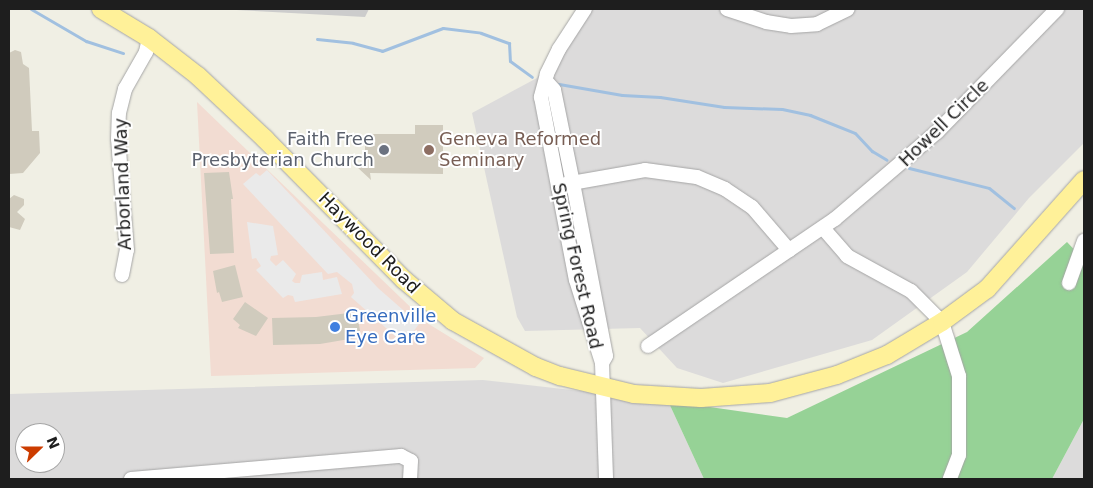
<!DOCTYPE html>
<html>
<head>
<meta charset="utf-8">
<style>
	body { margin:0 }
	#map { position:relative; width:1093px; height:488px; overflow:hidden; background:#f0efe4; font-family:"DejaVu Sans",sans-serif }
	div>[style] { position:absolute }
	.residential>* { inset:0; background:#dcdbdb }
	.commercial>* { inset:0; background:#f2dcd2 }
	.religious>* { inset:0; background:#ccc }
	.forest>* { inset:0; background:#96d296 }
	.parking>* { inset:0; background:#eaeaea }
	.stream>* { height:3px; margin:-1.5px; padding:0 1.5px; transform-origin:1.5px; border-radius:1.5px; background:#a1c0e0 }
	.building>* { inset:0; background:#d0cbbd }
	.roads { filter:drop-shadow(0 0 1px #a5a5a5) drop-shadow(0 0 1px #a5a5a5) }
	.minor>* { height:14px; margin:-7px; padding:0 7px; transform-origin:7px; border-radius:7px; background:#fff }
	.major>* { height:18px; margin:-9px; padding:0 9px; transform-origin:9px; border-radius:9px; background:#fff199 }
	.dots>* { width:14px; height:14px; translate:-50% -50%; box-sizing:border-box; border:2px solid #fff; border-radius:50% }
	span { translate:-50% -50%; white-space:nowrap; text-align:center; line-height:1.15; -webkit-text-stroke:4px #fff; paint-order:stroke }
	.street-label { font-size:18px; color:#1e1e1e }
	.worship-label { font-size:18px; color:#5b616d }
	.right { translate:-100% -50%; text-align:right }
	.education-label { font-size:18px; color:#785e54 }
	.left { translate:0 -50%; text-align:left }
	.shop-label { font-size:18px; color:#366cbe }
	.frame { position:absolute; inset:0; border:10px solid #1e1e1e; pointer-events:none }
	.north { position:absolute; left:15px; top:423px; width:50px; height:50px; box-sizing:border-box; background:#fff; border:1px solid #a5a5a5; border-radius:50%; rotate:68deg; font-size:14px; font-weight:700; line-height:20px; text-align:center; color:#1e1e1e }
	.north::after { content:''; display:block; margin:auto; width:18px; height:22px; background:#cc3c00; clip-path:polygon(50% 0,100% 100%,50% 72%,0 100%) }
</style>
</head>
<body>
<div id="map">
	<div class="residential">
		<i style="clip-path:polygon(580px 9px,1084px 9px,1084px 143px,1029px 198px,967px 272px,872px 340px,723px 383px,677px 368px,640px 328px,525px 331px,517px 317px,472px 113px,537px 78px)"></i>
		<i style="clip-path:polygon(evenodd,483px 380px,668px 401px,704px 479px,9px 479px,9px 394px,483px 380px,25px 433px,55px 433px,55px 463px,25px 463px,25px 433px)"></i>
		<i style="clip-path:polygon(1084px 419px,1084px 479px,1052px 479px)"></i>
	</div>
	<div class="commercial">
		<i style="clip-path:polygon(197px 102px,427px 323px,484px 358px,475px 368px,211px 376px)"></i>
	</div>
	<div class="religious">
		<i style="clip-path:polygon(217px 9px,369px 9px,365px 17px)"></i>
	</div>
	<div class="forest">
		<i style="clip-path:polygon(1067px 242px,1084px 260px,1084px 419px,1052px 479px,704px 479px,668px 401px,787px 418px,967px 332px)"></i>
	</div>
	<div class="parking">
		<i style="clip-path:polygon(267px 170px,378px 288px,419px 324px,404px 344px,351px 297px,354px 293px,352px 284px,337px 272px,328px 274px,243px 184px,256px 173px,260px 176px)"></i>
		<i style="clip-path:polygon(247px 222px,273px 226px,278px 255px,271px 256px,270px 260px,276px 266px,283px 260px,296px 274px,292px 281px,295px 283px,300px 283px,302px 275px,322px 272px,323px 280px,337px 277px,342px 294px,295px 302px,293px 296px,288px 295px,283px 298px,256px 270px,261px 266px,256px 258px,252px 259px)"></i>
	</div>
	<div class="stream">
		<i style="left:31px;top:9px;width:64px;rotate:30.2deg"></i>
		<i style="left:86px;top:41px;width:39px;rotate:18deg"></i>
		<i style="left:317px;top:39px;width:36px;rotate:6deg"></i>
		<i style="left:353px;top:43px;width:30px;rotate:15deg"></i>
		<i style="left:382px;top:51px;width:65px;rotate:-20.7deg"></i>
		<i style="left:443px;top:28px;width:38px;rotate:7deg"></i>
		<i style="left:481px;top:33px;width:30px;rotate:20deg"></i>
		<i style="left:509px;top:43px;width:18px;rotate:87deg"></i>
		<i style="left:510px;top:61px;width:27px;rotate:36deg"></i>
		<i style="left:559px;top:84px;width:64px;rotate:9.9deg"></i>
		<i style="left:622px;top:95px;width:38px;rotate:3deg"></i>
		<i style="left:660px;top:97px;width:65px;rotate:8.9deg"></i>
		<i style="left:724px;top:107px;width:58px;rotate:2deg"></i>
		<i style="left:782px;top:109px;width:29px;rotate:12deg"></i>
		<i style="left:810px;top:115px;width:48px;rotate:21.8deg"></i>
		<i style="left:855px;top:133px;width:25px;rotate:47deg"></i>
		<i style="left:872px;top:151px;width:17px;rotate:31deg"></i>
		<i style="left:909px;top:168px;width:82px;rotate:14deg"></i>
		<i style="left:989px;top:188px;width:32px;rotate:39deg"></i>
	</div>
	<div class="building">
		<i style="clip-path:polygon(15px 50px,21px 52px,23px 64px,29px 68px,32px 131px,39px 131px,40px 153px,23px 173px,9px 174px,9px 53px)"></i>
		<i style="clip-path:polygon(415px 125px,443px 125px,443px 174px,370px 173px,371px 180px,357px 167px,365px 167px,365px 134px,415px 134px)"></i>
		<i style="clip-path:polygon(229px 172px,233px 199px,231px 199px,234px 253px,210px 254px,204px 173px)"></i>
		<i style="clip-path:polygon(14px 195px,24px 199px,24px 205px,17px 212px,25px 219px,20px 230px,9px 227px,9px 199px)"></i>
		<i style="clip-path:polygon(235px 265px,243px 297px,222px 302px,219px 292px,217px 293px,213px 271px)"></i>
		<i style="clip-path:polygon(245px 302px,268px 318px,256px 336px,238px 328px,240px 325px,233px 319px)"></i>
		<i style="clip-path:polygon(357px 312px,361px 337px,320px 344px,273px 345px,272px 318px,316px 317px)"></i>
	</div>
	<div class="roads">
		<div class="minor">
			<i style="left:585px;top:9px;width:48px;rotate:123deg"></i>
			<i style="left:559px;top:49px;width:28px;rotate:116deg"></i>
			<i style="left:547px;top:74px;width:24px;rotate:105deg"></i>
			<i style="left:541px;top:97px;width:186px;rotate:79.2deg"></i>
			<i style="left:576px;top:280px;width:87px;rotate:72.6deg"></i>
			<i style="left:602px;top:363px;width:116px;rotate:88deg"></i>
			<i style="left:727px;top:9px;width:41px;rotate:18.4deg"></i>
			<i style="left:766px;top:22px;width:25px;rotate:9deg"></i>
			<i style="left:791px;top:26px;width:26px;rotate:-4deg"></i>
			<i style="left:817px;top:24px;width:34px;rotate:-26deg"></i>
			<i style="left:546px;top:81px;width:12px;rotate:48deg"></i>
			<i style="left:554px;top:90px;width:95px;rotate:78.5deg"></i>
			<i style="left:573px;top:183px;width:176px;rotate:79.2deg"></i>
			<i style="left:606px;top:356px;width:8px;rotate:120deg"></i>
			<i style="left:566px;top:184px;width:80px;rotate:-10deg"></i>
			<i style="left:645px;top:170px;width:52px;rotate:7.7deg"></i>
			<i style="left:697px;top:177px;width:30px;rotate:23deg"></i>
			<i style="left:725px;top:189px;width:32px;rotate:34deg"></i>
			<i style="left:752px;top:207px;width:57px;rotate:49.3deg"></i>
			<i style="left:823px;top:228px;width:37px;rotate:49deg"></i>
			<i style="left:847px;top:256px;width:73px;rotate:28.7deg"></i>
			<i style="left:911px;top:291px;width:44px;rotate:45deg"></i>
			<i style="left:942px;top:322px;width:57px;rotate:72.5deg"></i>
			<i style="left:959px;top:376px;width:79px;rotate:90deg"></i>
			<i style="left:959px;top:455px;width:26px;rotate:111deg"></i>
			<i style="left:122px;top:275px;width:25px;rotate:-79deg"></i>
			<i style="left:127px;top:250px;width:111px;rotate:-94.6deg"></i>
			<i style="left:118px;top:139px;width:26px;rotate:-88deg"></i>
			<i style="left:119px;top:113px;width:25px;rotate:-76deg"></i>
			<i style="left:125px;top:89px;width:43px;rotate:-60.4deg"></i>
			<i style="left:146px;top:52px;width:14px;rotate:-78deg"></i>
			<i style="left:1069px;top:283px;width:45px;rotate:-70.3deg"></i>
			<i style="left:648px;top:346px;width:226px;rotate:-34.2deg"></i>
			<i style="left:835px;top:219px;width:134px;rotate:-40.5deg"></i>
			<i style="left:937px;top:132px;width:172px;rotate:-45.7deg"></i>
			<i style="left:131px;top:479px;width:271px;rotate:-4.9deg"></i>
			<i style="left:401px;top:456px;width:11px;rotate:27deg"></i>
			<i style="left:411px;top:461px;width:18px;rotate:93deg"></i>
		</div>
		<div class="major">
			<i style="left:101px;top:9px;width:56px;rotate:31.1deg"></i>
			<i style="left:149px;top:38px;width:62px;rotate:37.8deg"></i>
			<i style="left:198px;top:76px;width:92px;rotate:43.2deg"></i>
			<i style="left:265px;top:139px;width:197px;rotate:45.4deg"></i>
			<i style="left:403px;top:279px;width:65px;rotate:40deg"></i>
			<i style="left:453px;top:321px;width:95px;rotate:29deg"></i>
			<i style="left:536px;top:367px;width:26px;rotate:21deg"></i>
			<i style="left:560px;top:376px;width:76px;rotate:13.7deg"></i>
			<i style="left:634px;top:394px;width:67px;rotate:3.4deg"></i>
			<i style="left:701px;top:398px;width:69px;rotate:-4.1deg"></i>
			<i style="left:770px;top:393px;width:69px;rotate:-15deg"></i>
			<i style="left:837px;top:375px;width:54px;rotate:-21.8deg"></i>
			<i style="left:887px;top:355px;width:64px;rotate:-31deg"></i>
			<i style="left:942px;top:322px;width:56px;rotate:-36.3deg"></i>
			<i style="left:987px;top:289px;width:146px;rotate:-48.3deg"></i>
		</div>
	</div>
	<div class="dots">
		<i style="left:384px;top:150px;background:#6b7280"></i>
		<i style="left:429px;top:150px;background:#8d6e63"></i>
		<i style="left:335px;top:327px;background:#3f7fe0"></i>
	</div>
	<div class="street-label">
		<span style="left:944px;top:123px;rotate:-44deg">Howell Circle</span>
		<span style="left:123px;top:184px;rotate:-92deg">Arborland Way</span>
		<span style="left:369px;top:243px;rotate:45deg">Haywood Road</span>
		<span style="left:577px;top:266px;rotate:77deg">Spring Forest Road</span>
	</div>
	<div class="worship-label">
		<span class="right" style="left:374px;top:150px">Faith Free<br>Presbyterian Church</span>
	</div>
	<div class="education-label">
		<span class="left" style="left:439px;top:150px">Geneva Reformed<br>Seminary</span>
	</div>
	<div class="shop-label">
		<span class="left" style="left:345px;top:327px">Greenville<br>Eye Care</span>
	</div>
	<div class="frame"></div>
	<div class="north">N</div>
</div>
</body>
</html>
